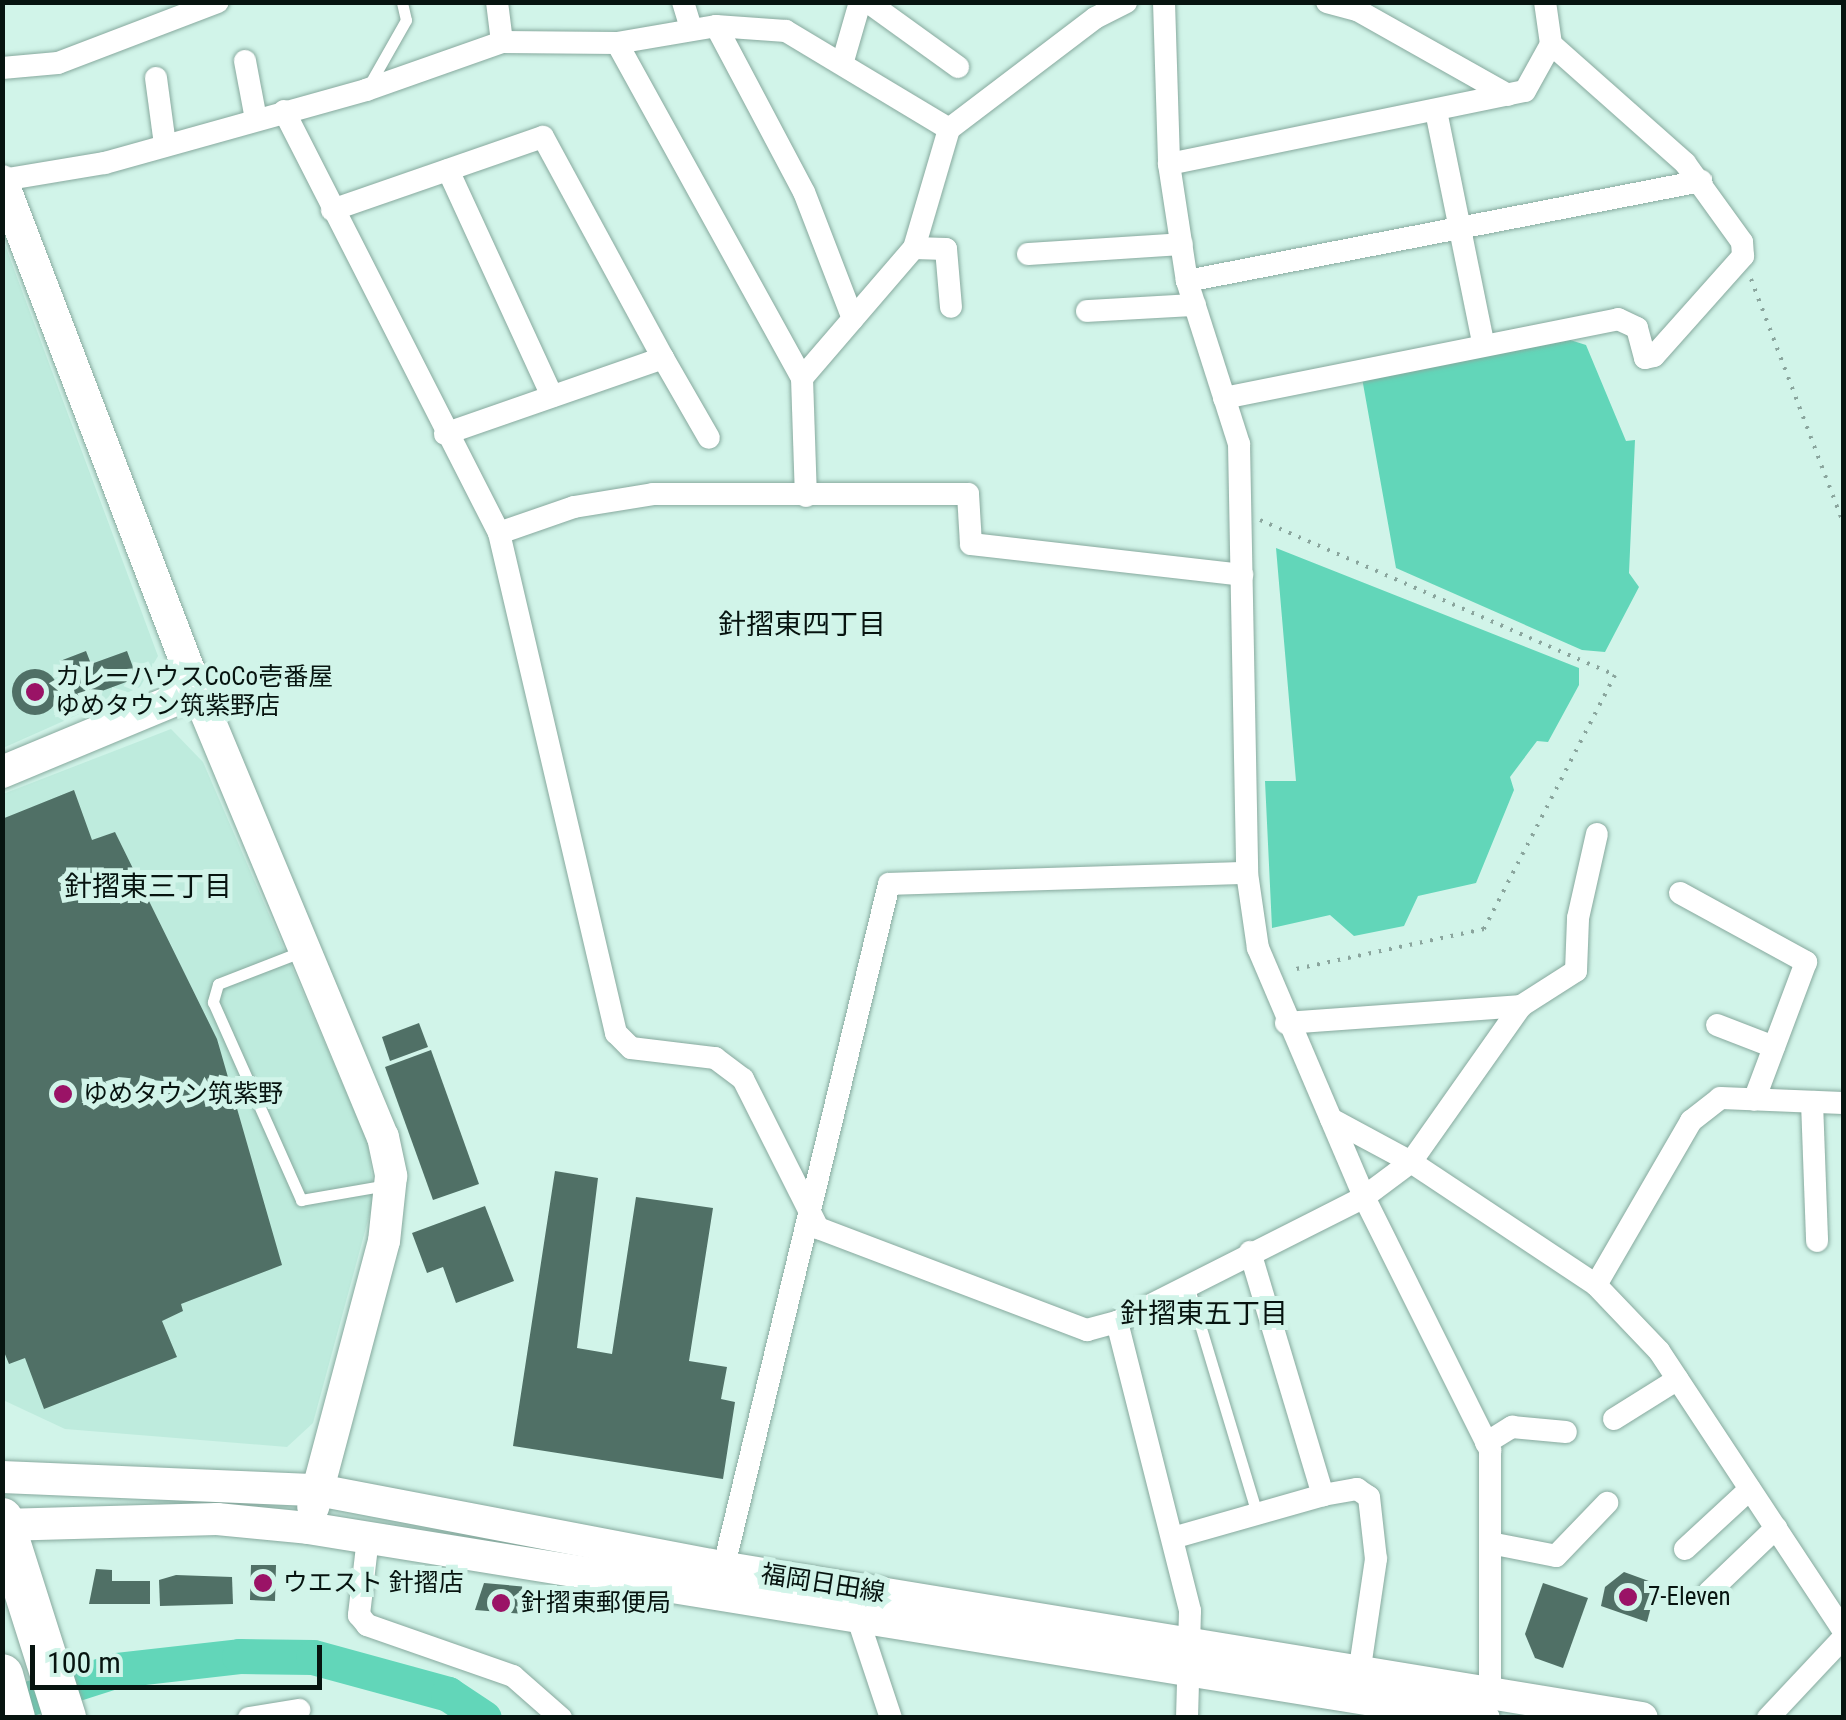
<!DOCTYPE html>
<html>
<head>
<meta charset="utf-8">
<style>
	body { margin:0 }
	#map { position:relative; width:1846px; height:1720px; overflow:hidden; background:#d1f4e9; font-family:"Roboto Condensed","Noto Sans JP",sans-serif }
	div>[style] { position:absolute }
	.built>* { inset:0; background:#beebdd }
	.water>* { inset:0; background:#62d6b9 }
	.river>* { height:35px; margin:-17.5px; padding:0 17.5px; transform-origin:17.5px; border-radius:17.5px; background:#62d6b9 }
	.building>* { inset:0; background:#507066 }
	.round { border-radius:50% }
	.path>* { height:4px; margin-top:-2px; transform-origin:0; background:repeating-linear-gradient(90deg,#8aa59d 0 2.5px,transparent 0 10.5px) }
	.roads { filter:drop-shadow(0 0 2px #87a99e) drop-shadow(0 0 2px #87a99e) }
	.lane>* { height:11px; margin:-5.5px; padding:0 5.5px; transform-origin:5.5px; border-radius:5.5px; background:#fff }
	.street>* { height:22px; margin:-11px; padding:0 11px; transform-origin:11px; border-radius:11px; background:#fff }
	.secondary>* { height:32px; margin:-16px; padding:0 16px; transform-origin:16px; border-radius:16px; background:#fff }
	.highway>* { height:42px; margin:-21px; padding:0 21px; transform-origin:21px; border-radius:21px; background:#fff }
	.dots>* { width:28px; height:28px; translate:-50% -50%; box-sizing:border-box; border:5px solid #d1f4e9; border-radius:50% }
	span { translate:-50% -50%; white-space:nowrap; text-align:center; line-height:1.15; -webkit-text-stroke:10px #d1f4e9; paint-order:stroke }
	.poi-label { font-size:25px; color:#071410 }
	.left { translate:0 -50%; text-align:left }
	.street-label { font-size:25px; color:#071410 }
	.neighbourhood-label { font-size:28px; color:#071410 }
	.frame { position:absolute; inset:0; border:5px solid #071410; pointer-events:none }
	.scale { position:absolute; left:30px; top:1645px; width:292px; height:45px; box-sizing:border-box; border:5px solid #071410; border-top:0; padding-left:12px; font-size:30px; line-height:35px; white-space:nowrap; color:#071410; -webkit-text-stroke:8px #d1f4e9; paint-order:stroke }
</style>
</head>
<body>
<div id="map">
	<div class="built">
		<i style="clip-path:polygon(2px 237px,158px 656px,140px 687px,3px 748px)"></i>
		<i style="clip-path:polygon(171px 729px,203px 762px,368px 1143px,374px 1198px,313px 1423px,287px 1447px,65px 1429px,3px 1400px,3px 794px)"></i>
	</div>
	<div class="water">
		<i style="clip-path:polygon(1567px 339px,1586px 345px,1626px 441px,1635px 440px,1629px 573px,1639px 587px,1605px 652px,1582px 650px,1396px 568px,1362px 378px)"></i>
		<i style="clip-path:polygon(1276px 548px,1579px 668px,1579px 685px,1548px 742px,1537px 741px,1510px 777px,1514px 790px,1476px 883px,1418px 896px,1404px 926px,1354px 936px,1330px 915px,1272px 928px,1265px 781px,1296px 781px)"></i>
	</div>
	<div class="river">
		<i style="left:2px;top:1707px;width:121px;rotate:-17.8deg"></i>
		<i style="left:117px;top:1670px;width:123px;rotate:-6.5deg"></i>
		<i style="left:239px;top:1656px;width:74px;rotate:0.8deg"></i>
		<i style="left:313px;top:1657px;width:140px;rotate:15.3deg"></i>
		<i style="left:448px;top:1694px;width:43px;rotate:33.7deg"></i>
	</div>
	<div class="building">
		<i style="clip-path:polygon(86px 651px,91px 664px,127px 651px,137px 678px,75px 701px,60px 661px)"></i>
		<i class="round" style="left:12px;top:669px;width:46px;height:46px"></i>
		<i style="clip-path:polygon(74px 790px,92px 840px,115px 832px,217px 1039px,282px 1265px,181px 1304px,183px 1311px,162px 1321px,177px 1357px,44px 1409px,25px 1358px,9px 1364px,2px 1347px,2px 819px)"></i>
		<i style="clip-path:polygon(419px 1023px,428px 1047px,390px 1061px,382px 1037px)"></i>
		<i style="clip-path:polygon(431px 1050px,479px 1184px,433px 1200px,385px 1067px)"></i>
		<i style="clip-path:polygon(555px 1171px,598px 1178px,577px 1348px,612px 1354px,636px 1197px,713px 1208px,689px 1361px,727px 1367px,721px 1399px,735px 1402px,723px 1479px,513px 1446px)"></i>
		<i style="clip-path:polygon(485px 1206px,514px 1281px,456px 1303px,443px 1267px,427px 1273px,412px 1233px)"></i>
		<i style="clip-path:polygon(251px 1565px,276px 1565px,275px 1601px,250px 1600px)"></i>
		<i style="clip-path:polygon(96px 1569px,112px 1570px,112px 1581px,150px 1581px,150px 1604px,89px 1604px)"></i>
		<i style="clip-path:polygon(1624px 1572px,1657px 1584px,1647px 1622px,1601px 1606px,1605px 1587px)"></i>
		<i style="clip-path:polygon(176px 1575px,232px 1577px,233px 1604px,160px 1606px,159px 1580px)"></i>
		<i style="clip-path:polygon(484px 1583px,528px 1587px,525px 1614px,475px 1610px)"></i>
		<i style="clip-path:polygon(1543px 1583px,1588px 1598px,1563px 1668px,1535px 1658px,1525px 1634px)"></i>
		<i style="clip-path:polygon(533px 1588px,572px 1594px,568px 1618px,529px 1612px)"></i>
	</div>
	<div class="path">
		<i style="left:1751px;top:279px;width:263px;rotate:69.3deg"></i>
		<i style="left:1260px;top:520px;width:387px;rotate:23.6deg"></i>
		<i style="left:1615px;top:675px;width:286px;rotate:117.3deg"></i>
		<i style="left:1484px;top:929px;width:197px;rotate:168deg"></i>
	</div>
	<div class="roads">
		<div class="lane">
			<i style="left:368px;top:87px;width:77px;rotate:-60.4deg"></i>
			<i style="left:406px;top:20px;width:18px;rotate:-103deg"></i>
			<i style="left:303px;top:951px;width:91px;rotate:158.8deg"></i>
			<i style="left:218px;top:984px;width:19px;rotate:106deg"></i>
			<i style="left:213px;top:1002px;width:217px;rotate:66deg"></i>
			<i style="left:301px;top:1200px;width:87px;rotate:-9.9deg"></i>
			<i style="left:1188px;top:1285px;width:239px;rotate:73.2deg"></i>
		</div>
		<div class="street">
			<i style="left:497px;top:2px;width:40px;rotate:82.9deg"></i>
			<i style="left:683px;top:2px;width:28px;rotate:73deg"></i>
			<i style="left:868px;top:2px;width:111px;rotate:35.8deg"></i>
			<i style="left:1164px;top:2px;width:162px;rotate:88.2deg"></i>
			<i style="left:1169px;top:164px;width:118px;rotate:81.3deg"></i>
			<i style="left:1187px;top:281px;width:171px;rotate:72.3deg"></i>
			<i style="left:1239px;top:444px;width:429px;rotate:88.9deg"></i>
			<i style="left:1247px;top:873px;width:76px;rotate:81.7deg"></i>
			<i style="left:1258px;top:948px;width:271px;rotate:66.9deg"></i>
			<i style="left:1364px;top:1197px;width:283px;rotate:63.5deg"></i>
			<i style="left:1490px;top:1450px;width:242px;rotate:90deg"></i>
			<i style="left:1327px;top:2px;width:31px;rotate:15deg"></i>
			<i style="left:1357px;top:10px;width:173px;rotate:29.4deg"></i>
			<i style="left:716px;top:26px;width:188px;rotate:62.1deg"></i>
			<i style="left:804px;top:192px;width:136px;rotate:68.9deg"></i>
			<i style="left:617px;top:43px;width:383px;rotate:61.1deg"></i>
			<i style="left:802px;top:378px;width:118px;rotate:88.1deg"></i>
			<i style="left:245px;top:61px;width:59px;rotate:79.3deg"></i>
			<i style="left:843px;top:61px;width:61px;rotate:-73.9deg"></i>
			<i style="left:2px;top:68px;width:56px;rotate:-5.1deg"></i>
			<i style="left:58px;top:63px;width:171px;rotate:-20.9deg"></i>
			<i style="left:156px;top:78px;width:68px;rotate:82.3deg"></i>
			<i style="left:284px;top:111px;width:474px;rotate:63deg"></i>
			<i style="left:499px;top:533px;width:514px;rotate:76.83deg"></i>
			<i style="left:616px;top:1033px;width:21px;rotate:45deg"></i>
			<i style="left:631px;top:1048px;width:85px;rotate:6.8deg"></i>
			<i style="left:715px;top:1058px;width:35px;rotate:37deg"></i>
			<i style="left:743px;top:1079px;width:167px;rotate:63.3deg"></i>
			<i style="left:818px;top:1228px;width:288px;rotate:20.8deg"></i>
			<i style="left:1087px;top:1330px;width:31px;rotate:-15deg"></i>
			<i style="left:1117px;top:1322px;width:277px;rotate:-26.8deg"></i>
			<i style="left:1364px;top:1197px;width:59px;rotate:-36.7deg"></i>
			<i style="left:1411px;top:1162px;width:191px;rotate:-54.8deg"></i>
			<i style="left:1521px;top:1006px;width:65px;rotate:-32.5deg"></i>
			<i style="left:1576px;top:971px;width:53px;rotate:-87.8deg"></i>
			<i style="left:1578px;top:918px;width:86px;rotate:-77.3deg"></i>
			<i style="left:1436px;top:111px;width:237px;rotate:78.5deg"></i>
			<i style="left:1169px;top:164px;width:363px;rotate:-11.6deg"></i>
			<i style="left:1525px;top:91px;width:54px;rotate:-61deg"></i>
			<i style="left:1551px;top:44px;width:42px;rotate:-98.1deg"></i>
			<i style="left:448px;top:170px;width:249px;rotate:65.3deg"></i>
			<i style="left:2px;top:180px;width:104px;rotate:-9.4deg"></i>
			<i style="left:105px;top:163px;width:271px;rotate:-15.6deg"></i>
			<i style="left:366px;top:90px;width:144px;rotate:-19.4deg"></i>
			<i style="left:502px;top:42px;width:115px;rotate:0.5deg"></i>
			<i style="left:617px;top:43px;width:100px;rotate:-9.7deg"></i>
			<i style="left:716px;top:26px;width:70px;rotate:4.1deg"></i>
			<i style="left:786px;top:31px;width:190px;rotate:31deg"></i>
			<i style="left:332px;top:210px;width:223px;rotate:-19.1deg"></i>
			<i style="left:543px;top:137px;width:251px;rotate:61.5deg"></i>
			<i style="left:663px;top:358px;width:231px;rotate:160.8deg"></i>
			<i style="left:914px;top:248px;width:32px;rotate:2deg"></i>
			<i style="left:946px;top:249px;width:58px;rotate:85.1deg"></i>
			<i style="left:1028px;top:254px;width:154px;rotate:-3.7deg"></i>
			<i style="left:1187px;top:281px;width:524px;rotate:-11.01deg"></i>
			<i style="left:1087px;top:311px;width:108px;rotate:-3.2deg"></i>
			<i style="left:663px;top:358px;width:92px;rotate:60.1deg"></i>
			<i style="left:802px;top:378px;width:172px;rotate:-49.3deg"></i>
			<i style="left:914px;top:248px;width:124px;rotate:-73.6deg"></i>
			<i style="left:949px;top:129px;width:183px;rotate:-37.2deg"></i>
			<i style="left:1095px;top:18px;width:35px;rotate:-27deg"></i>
			<i style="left:1224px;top:398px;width:402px;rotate:-11.3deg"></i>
			<i style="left:1618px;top:319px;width:21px;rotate:25deg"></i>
			<i style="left:1637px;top:328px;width:31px;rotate:75deg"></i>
			<i style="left:1645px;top:358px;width:9px;rotate:-13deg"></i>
			<i style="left:1654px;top:356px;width:134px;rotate:-48.3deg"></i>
			<i style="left:1743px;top:256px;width:14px;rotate:-94deg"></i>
			<i style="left:1742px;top:242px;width:97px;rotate:-125.8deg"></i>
			<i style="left:1685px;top:163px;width:179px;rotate:-138.4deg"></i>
			<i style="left:499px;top:533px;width:79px;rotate:-19.1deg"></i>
			<i style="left:574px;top:507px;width:80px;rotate:-9.3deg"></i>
			<i style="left:653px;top:494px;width:315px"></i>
			<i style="left:968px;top:494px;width:50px;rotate:86.6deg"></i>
			<i style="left:971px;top:544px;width:273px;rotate:6.5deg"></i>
			<i style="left:1680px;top:893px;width:144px;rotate:28.7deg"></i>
			<i style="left:1806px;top:962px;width:147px;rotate:110.6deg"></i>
			<i style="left:1286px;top:1023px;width:236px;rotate:-4.1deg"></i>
			<i style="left:1717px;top:1025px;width:61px;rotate:21.1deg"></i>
			<i style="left:1812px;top:1102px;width:139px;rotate:87.9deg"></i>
			<i style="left:1331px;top:1119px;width:91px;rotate:28.3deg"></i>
			<i style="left:1411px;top:1162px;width:222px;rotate:33.6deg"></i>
			<i style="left:1596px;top:1285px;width:91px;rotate:46.3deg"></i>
			<i style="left:1659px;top:1351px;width:336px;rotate:56.6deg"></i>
			<i style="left:1250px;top:1252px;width:254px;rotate:73.3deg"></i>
			<i style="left:1596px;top:1285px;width:190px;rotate:-59.9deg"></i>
			<i style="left:1691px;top:1121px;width:37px;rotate:-38deg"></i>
			<i style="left:1720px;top:1098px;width:124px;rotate:2.3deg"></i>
			<i style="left:1117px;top:1322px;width:298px;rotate:75.8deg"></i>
			<i style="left:1190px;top:1611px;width:107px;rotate:91.6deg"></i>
			<i style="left:1614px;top:1419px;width:75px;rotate:-32deg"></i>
			<i style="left:1486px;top:1443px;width:31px;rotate:-32deg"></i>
			<i style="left:1512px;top:1427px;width:54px;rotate:5.3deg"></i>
			<i style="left:1176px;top:1537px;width:153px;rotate:-15.9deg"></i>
			<i style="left:1323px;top:1495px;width:35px;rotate:-10deg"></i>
			<i style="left:1357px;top:1489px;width:14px;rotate:34deg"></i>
			<i style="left:1369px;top:1497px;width:62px;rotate:83.6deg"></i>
			<i style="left:1376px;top:1559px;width:116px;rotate:98.4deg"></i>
			<i style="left:368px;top:1538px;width:78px;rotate:96.7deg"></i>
			<i style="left:359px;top:1615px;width:13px;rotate:51deg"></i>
			<i style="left:367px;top:1625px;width:155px;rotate:19.3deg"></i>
			<i style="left:513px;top:1676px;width:64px;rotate:41.2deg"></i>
			<i style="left:1490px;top:1543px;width:67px;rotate:11.1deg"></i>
			<i style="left:1556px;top:1556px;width:74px;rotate:-46.1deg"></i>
			<i style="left:1685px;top:1549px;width:88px;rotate:-42.7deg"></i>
			<i style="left:720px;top:1582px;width:718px;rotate:-76.39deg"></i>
			<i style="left:889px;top:884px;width:358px;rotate:-1.8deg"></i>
			<i style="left:1709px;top:1592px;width:93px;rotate:-43.7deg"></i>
			<i style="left:854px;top:1607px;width:117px;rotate:71.6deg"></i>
			<i style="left:249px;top:1718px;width:51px;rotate:-9.1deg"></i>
			<i style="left:1768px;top:1718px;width:111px;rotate:-46.8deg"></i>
		</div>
		<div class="secondary">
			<i style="left:2px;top:181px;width:546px;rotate:69.08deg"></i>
			<i style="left:197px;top:691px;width:483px;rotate:67.4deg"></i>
			<i style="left:383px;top:1137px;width:40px;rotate:78deg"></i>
			<i style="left:391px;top:1176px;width:65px;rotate:96.1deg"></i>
			<i style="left:384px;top:1241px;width:275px;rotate:104.9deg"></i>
			<i style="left:2px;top:772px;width:211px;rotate:-22.6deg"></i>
			<i style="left:2px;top:1477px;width:316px;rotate:2.4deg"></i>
			<i style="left:318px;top:1490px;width:410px;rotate:10.8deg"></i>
			<i style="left:721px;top:1567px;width:933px;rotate:9.31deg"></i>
			<i style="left:2px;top:1525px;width:215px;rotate:-1.6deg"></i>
			<i style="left:217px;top:1519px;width:91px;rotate:5.6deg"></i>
			<i style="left:308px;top:1528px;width:1191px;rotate:9.18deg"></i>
		</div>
		<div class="highway">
			<i style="left:2px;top:1519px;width:209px;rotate:72.4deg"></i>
			<i style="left:2px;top:1675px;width:45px;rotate:74.4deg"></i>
		</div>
	</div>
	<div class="dots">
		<i style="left:35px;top:692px;background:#9a1366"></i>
		<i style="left:63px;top:1094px;background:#9a1366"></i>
		<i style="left:263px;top:1583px;background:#9a1366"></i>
		<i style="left:1628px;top:1597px;background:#9a1366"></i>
		<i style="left:501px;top:1603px;background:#9a1366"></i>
	</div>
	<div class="poi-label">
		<span class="left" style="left:55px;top:692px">カレーハウスCoCo壱番屋<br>ゆめタウン筑紫野店</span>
		<span class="left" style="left:83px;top:1094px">ゆめタウン筑紫野</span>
		<span class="left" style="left:283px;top:1583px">ウエスト 針摺店</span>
		<span class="left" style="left:1648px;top:1597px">7-Eleven</span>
		<span class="left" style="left:521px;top:1603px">針摺東郵便局</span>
	</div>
	<div class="street-label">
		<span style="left:823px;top:1584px;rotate:9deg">福岡日田線</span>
	</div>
	<div class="neighbourhood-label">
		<span style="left:802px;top:625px">針摺東四丁目</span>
		<span style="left:148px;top:887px">針摺東三丁目</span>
		<span style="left:1204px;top:1314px">針摺東五丁目</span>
	</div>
	<div class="frame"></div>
	<div class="scale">100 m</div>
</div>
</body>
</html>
